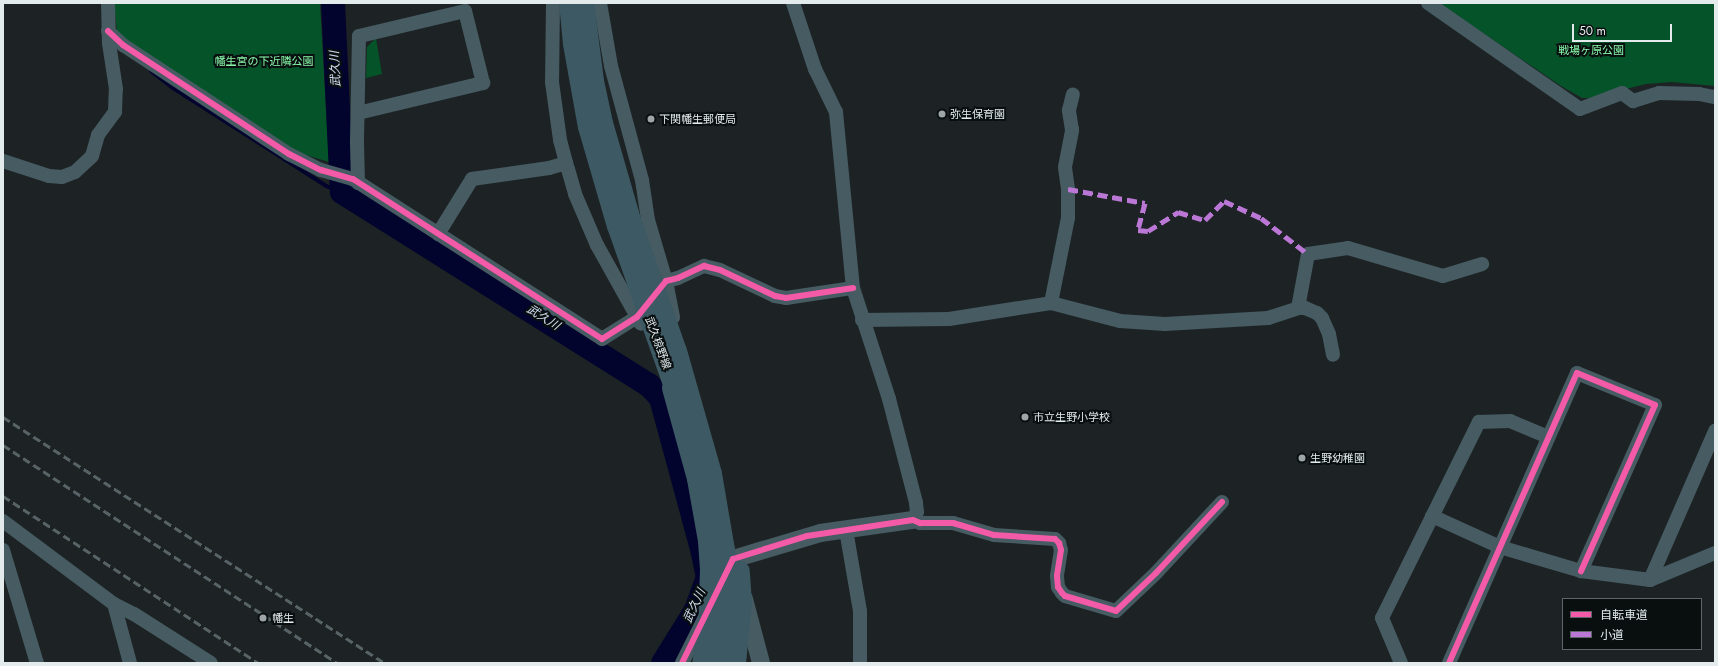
<!DOCTYPE html>
<html>
<head>
<meta charset="utf-8">
<style>
	body { margin:0 }
	#map { position:relative; width:1718px; height:666px; overflow:hidden; background:#1d2324; font-family:Jost,"Noto Sans JP",sans-serif }
	div>[style] { position:absolute }
	.green>* { inset:0; background:#045329 }
	.stream>* { height:4px; margin:-2px; padding:0 2px; transform-origin:2px; border-radius:2px; background:#03042e }
	.river>* { height:24px; margin:-12px; padding:0 12px; transform-origin:12px; border-radius:12px; background:#03042e }
	.minor>* { height:14px; margin:-7px; padding:0 7px; transform-origin:7px; border-radius:7px; background:#465b62 }
	.tertiary>* { height:18px; margin:-9px; padding:0 9px; transform-origin:9px; border-radius:9px; background:#465b62 }
	.secondary>* { height:20px; margin:-10px; padding:0 10px; transform-origin:10px; border-radius:10px; background:#3c5964 }
	.rail>* { height:3px; margin-top:-1.5px; transform-origin:0; background:repeating-linear-gradient(90deg,#586368 0 8px,transparent 0 12px) }
	.secondary-bridge>* { height:20px; margin:-10px; padding:0 10px; transform-origin:10px; border-radius:10px; background:#3c5964 }
	.quiet>* { height:5px; margin-top:-2.5px; transform-origin:0; background:repeating-linear-gradient(90deg,#ba77d6 0 10px,transparent 0 15px) }
	.cycleway>* { height:6px; margin:-3px; padding:0 3px; transform-origin:3px; border-radius:3px; background:#f35aa7 }
	.dots>* { width:11px; height:11px; translate:-50% -50%; box-sizing:border-box; border:2px solid #090e0f; border-radius:50% }
	span { translate:-50% -50%; white-space:nowrap; text-align:center; line-height:1.15; -webkit-text-stroke:4px #090e0f; paint-order:stroke }
	.park-label { font-size:11px; color:#88f8a9 }
	.poi-label { font-size:11px; color:#e3ebec }
	.left { translate:0 -50%; text-align:left }
	.street-label { font-size:11px; color:#e3ebec }
	.water-label { font-size:12px; color:#d5e1f5; font-style:italic }
	.frame { position:absolute; inset:0; border:4px solid #e3ebec; pointer-events:none }
	.legend { position:absolute; left:1562px; top:598px; width:140px; height:52px; box-sizing:border-box; background:#090e0f; border:1px solid #606667; margin:0; padding:5px 7px; list-style:none; font-size:12px; color:#e3ebec }
	.legend li { display:flex; align-items:center; gap:8px; height:20px }
	.legend b { width:20px; border:1px solid #606667 }
	.scale { position:absolute; left:1572px; top:24px; width:100px; height:18px; box-sizing:border-box; border:2px solid #e3ebec; border-top:0; padding-left:5px; font-size:12px; line-height:14px; white-space:nowrap; color:#e3ebec; -webkit-text-stroke:3px #090e0f; paint-order:stroke }
</style>
</head>
<body>
<div id="map">
	<div class="green">
		<i style="clip-path:polygon(114px 3px,320px 3px,329px 162px,293px 151px,139px 49px,117px 32px)"></i>
		<i style="clip-path:polygon(1439px 3px,1715px 3px,1715px 86px,1672px 82px,1646px 84px,1590px 98px,1582px 98px,1561px 86px)"></i>
		<i style="clip-path:polygon(376px 38px,382px 74px,366px 78px,367px 47px)"></i>
	</div>
	<div class="stream">
		<i style="left:151px;top:71px;width:28px;rotate:38deg"></i>
		<i style="left:173px;top:88px;width:182px;rotate:32.6deg"></i>
		<i style="left:326px;top:186px;width:17px;rotate:21deg"></i>
	</div>
	<div class="river">
		<i style="left:333px;top:3px;width:189px;rotate:87.3deg"></i>
		<i style="left:342px;top:192px;width:363px;rotate:32.2deg"></i>
		<i style="left:649px;top:385px;width:18px;rotate:47deg"></i>
		<i style="left:661px;top:398px;width:156px;rotate:74.8deg"></i>
		<i style="left:702px;top:549px;width:29px;rotate:78deg"></i>
		<i style="left:708px;top:577px;width:35px;rotate:110deg"></i>
		<i style="left:696px;top:610px;width:62px;rotate:121.9deg"></i>
	</div>
	<div class="minor">
		<i style="left:553px;top:3px;width:79px;rotate:90.7deg"></i>
		<i style="left:552px;top:82px;width:59px;rotate:82.1deg"></i>
		<i style="left:560px;top:140px;width:30px;rotate:75deg"></i>
		<i style="left:568px;top:169px;width:26px;rotate:74deg"></i>
		<i style="left:575px;top:194px;width:56px;rotate:66.7deg"></i>
		<i style="left:597px;top:245px;width:90px;rotate:60.9deg"></i>
		<i style="left:600px;top:3px;width:64px;rotate:80.1deg"></i>
		<i style="left:611px;top:66px;width:118px;rotate:74.8deg"></i>
		<i style="left:642px;top:180px;width:40px;rotate:81.5deg"></i>
		<i style="left:648px;top:220px;width:64px;rotate:73.6deg"></i>
		<i style="left:666px;top:281px;width:37px;rotate:79deg"></i>
		<i style="left:793px;top:3px;width:70px;rotate:71.6deg"></i>
		<i style="left:815px;top:69px;width:48px;rotate:64deg"></i>
		<i style="left:836px;top:112px;width:177px;rotate:84.5deg"></i>
		<i style="left:853px;top:288px;width:117px;rotate:72deg"></i>
		<i style="left:889px;top:399px;width:107px;rotate:75.4deg"></i>
		<i style="left:916px;top:503px;width:9px;rotate:84deg"></i>
		<i style="left:917px;top:512px;width:9px;rotate:117deg"></i>
		<i style="left:913px;top:520px;width:8px;rotate:23deg"></i>
		<i style="left:920px;top:523px;width:33px"></i>
		<i style="left:953px;top:523px;width:43px;rotate:16.3deg"></i>
		<i style="left:994px;top:535px;width:61px;rotate:3.8deg"></i>
		<i style="left:1055px;top:539px;width:6px;rotate:45deg"></i>
		<i style="left:1059px;top:543px;width:7px;rotate:74deg"></i>
		<i style="left:1061px;top:550px;width:26px;rotate:99deg"></i>
		<i style="left:1057px;top:576px;width:11px;rotate:85deg"></i>
		<i style="left:1058px;top:587px;width:7px;rotate:56deg"></i>
		<i style="left:1062px;top:593px;width:4px;rotate:45deg"></i>
		<i style="left:1065px;top:596px;width:53px;rotate:16.4deg"></i>
		<i style="left:1116px;top:611px;width:55px;rotate:-43.5deg"></i>
		<i style="left:1156px;top:573px;width:97px;rotate:-47.1deg"></i>
		<i style="left:1428px;top:3px;width:185px;rotate:34.9deg"></i>
		<i style="left:1580px;top:109px;width:45px;rotate:-20.9deg"></i>
		<i style="left:1622px;top:93px;width:14px;rotate:36deg"></i>
		<i style="left:1633px;top:101px;width:27px;rotate:-17deg"></i>
		<i style="left:1659px;top:93px;width:40px;rotate:1.4deg"></i>
		<i style="left:1699px;top:94px;width:16px;rotate:11deg"></i>
		<i style="left:108px;top:31px;width:21px;rotate:43deg"></i>
		<i style="left:123px;top:45px;width:199px;rotate:33.3deg"></i>
		<i style="left:289px;top:154px;width:36px;rotate:27deg"></i>
		<i style="left:321px;top:170px;width:33px;rotate:16deg"></i>
		<i style="left:353px;top:179px;width:296px;rotate:32.7deg"></i>
		<i style="left:602px;top:339px;width:41px;rotate:-32.2deg"></i>
		<i style="left:637px;top:317px;width:46px;rotate:-51.1deg"></i>
		<i style="left:666px;top:281px;width:12px;rotate:-14deg"></i>
		<i style="left:678px;top:278px;width:29px;rotate:-25deg"></i>
		<i style="left:704px;top:266px;width:16px;rotate:14deg"></i>
		<i style="left:720px;top:270px;width:61px;rotate:25.3deg"></i>
		<i style="left:775px;top:296px;width:11px;rotate:10deg"></i>
		<i style="left:786px;top:298px;width:68px;rotate:-8.5deg"></i>
		<i style="left:358px;top:113px;width:129px;rotate:-13.5deg"></i>
		<i style="left:483px;top:83px;width:74px;rotate:-104deg"></i>
		<i style="left:465px;top:11px;width:109px;rotate:166.7deg"></i>
		<i style="left:359px;top:36px;width:107px;rotate:91.1deg"></i>
		<i style="left:357px;top:143px;width:40px;rotate:88.6deg"></i>
		<i style="left:3px;top:161px;width:48px;rotate:18.1deg"></i>
		<i style="left:49px;top:176px;width:13px;rotate:4deg"></i>
		<i style="left:62px;top:177px;width:14px;rotate:-21deg"></i>
		<i style="left:75px;top:172px;width:23px;rotate:-43deg"></i>
		<i style="left:92px;top:156px;width:22px;rotate:-74deg"></i>
		<i style="left:98px;top:135px;width:29px;rotate:-54deg"></i>
		<i style="left:115px;top:112px;width:23px;rotate:-88deg"></i>
		<i style="left:116px;top:89px;width:47px;rotate:-98.7deg"></i>
		<i style="left:109px;top:43px;width:40px;rotate:-91.4deg"></i>
		<i style="left:438px;top:234px;width:65px;rotate:-58.3deg"></i>
		<i style="left:472px;top:179px;width:78px;rotate:-8.1deg"></i>
		<i style="left:549px;top:168px;width:18px;rotate:-16deg"></i>
		<i style="left:1051px;top:303px;width:87px;rotate:-78.7deg"></i>
		<i style="left:1068px;top:218px;width:29px;rotate:-90deg"></i>
		<i style="left:1068px;top:189px;width:22px;rotate:-98deg"></i>
		<i style="left:1065px;top:167px;width:38px;rotate:-79deg"></i>
		<i style="left:1072px;top:130px;width:20px;rotate:-99deg"></i>
		<i style="left:1069px;top:110px;width:16px;rotate:-76deg"></i>
		<i style="left:1298px;top:308px;width:55px;rotate:-79.5deg"></i>
		<i style="left:1308px;top:254px;width:40px;rotate:-8.5deg"></i>
		<i style="left:1348px;top:248px;width:99px;rotate:16.4deg"></i>
		<i style="left:1443px;top:276px;width:41px;rotate:-17.1deg"></i>
		<i style="left:862px;top:320px;width:87px;rotate:-0.7deg"></i>
		<i style="left:949px;top:319px;width:103px;rotate:-8.9deg"></i>
		<i style="left:1051px;top:303px;width:71px;rotate:14.6deg"></i>
		<i style="left:1120px;top:321px;width:45px;rotate:3.8deg"></i>
		<i style="left:1165px;top:324px;width:103px;rotate:-3.3deg"></i>
		<i style="left:1268px;top:318px;width:32px;rotate:-18deg"></i>
		<i style="left:1298px;top:308px;width:7px"></i>
		<i style="left:1305px;top:308px;width:13px;rotate:23deg"></i>
		<i style="left:1317px;top:313px;width:7px;rotate:45deg"></i>
		<i style="left:1322px;top:318px;width:17px;rotate:66deg"></i>
		<i style="left:1329px;top:334px;width:21px;rotate:79deg"></i>
		<i style="left:1432px;top:516px;width:75px;rotate:24.5deg"></i>
		<i style="left:1500px;top:547px;width:84px;rotate:16.5deg"></i>
		<i style="left:1581px;top:571px;width:70px;rotate:7.4deg"></i>
		<i style="left:1650px;top:580px;width:70px;rotate:-22.6deg"></i>
		<i style="left:3px;top:521px;width:139px;rotate:36.8deg"></i>
		<i style="left:114px;top:604px;width:22px;rotate:27deg"></i>
		<i style="left:134px;top:614px;width:91px;rotate:32.5deg"></i>
		<i style="left:846px;top:530px;width:82px;rotate:80.2deg"></i>
		<i style="left:860px;top:611px;width:52px;rotate:90deg"></i>
		<i style="left:3px;top:550px;width:118px;rotate:73.3deg"></i>
		<i style="left:1650px;top:580px;width:163px;rotate:-66.4deg"></i>
		<i style="left:114px;top:604px;width:61px;rotate:74.8deg"></i>
		<i style="left:682px;top:663px;width:51px;rotate:-63.4deg"></i>
		<i style="left:1401px;top:663px;width:49px;rotate:-112.9deg"></i>
		<i style="left:1382px;top:618px;width:219px;rotate:-63.7deg"></i>
		<i style="left:1479px;top:422px;width:31px;rotate:-2deg"></i>
		<i style="left:1510px;top:421px;width:41px;rotate:22.8deg"></i>
		<i style="left:1449px;top:663px;width:317px;rotate:-66.2deg"></i>
		<i style="left:1577px;top:373px;width:84px;rotate:22.3deg"></i>
		<i style="left:1655px;top:405px;width:182px;rotate:114deg"></i>
	</div>
	<div class="tertiary">
		<i style="left:733px;top:559px;width:91px;rotate:-16.6deg"></i>
		<i style="left:820px;top:533px;width:94px;rotate:-8deg"></i>
		<i style="left:744px;top:599px;width:66px;rotate:75.1deg"></i>
	</div>
	<div class="secondary">
		<i style="left:569px;top:3px;width:41px;rotate:84.4deg"></i>
		<i style="left:573px;top:44px;width:84px;rotate:79.8deg"></i>
		<i style="left:588px;top:127px;width:103px;rotate:73.7deg"></i>
		<i style="left:584px;top:3px;width:79px;rotate:82.7deg"></i>
		<i style="left:594px;top:81px;width:43px;rotate:77.9deg"></i>
		<i style="left:603px;top:123px;width:101px;rotate:73.9deg"></i>
	</div>
	<div class="rail">
		<i style="left:3px;top:417px;width:454px;rotate:32.8deg"></i>
		<i style="left:3px;top:445px;width:399px;rotate:33.1deg"></i>
		<i style="left:3px;top:496px;width:305px;rotate:33.2deg"></i>
	</div>
	<div class="secondary-bridge">
		<i style="left:631px;top:220px;width:139px;rotate:70.7deg"></i>
		<i style="left:677px;top:351px;width:128px;rotate:74.1deg"></i>
		<i style="left:712px;top:474px;width:77px;rotate:80.3deg"></i>
		<i style="left:725px;top:550px;width:41px;rotate:85.8deg"></i>
		<i style="left:728px;top:591px;width:55px;rotate:95.2deg"></i>
		<i style="left:723px;top:646px;width:17px;rotate:100deg"></i>
		<i style="left:617px;top:226px;width:186px;rotate:70.5deg"></i>
		<i style="left:672px;top:388px;width:94px;rotate:74.6deg"></i>
		<i style="left:697px;top:479px;width:63px;rotate:79.9deg"></i>
		<i style="left:708px;top:541px;width:29px;rotate:86deg"></i>
		<i style="left:710px;top:570px;width:57px;rotate:92deg"></i>
		<i style="left:708px;top:627px;width:36px;rotate:99deg"></i>
		<i style="left:736px;top:663px;width:60px;rotate:-84.3deg"></i>
		<i style="left:742px;top:603px;width:32px;rotate:-94deg"></i>
	</div>
	<div class="quiet">
		<i style="left:1068px;top:189px;width:78px;rotate:10.3deg"></i>
		<i style="left:1145px;top:203px;width:28px;rotate:105deg"></i>
		<i style="left:1138px;top:230px;width:10px;rotate:6deg"></i>
		<i style="left:1148px;top:231px;width:36px;rotate:-32deg"></i>
		<i style="left:1178px;top:212px;width:28px;rotate:17deg"></i>
		<i style="left:1205px;top:220px;width:27px;rotate:-45deg"></i>
		<i style="left:1224px;top:201px;width:41px;rotate:24.7deg"></i>
		<i style="left:1261px;top:218px;width:59px;rotate:37.5deg"></i>
	</div>
	<div class="cycleway">
		<i style="left:108px;top:31px;width:21px;rotate:43deg"></i>
		<i style="left:123px;top:45px;width:199px;rotate:33.3deg"></i>
		<i style="left:289px;top:154px;width:36px;rotate:27deg"></i>
		<i style="left:321px;top:170px;width:33px;rotate:16deg"></i>
		<i style="left:353px;top:179px;width:296px;rotate:32.7deg"></i>
		<i style="left:602px;top:339px;width:41px;rotate:-32.2deg"></i>
		<i style="left:637px;top:317px;width:46px;rotate:-51.1deg"></i>
		<i style="left:666px;top:281px;width:12px;rotate:-14deg"></i>
		<i style="left:678px;top:278px;width:29px;rotate:-25deg"></i>
		<i style="left:704px;top:266px;width:16px;rotate:14deg"></i>
		<i style="left:720px;top:270px;width:61px;rotate:25.3deg"></i>
		<i style="left:775px;top:296px;width:11px;rotate:10deg"></i>
		<i style="left:786px;top:298px;width:68px;rotate:-8.5deg"></i>
		<i style="left:682px;top:663px;width:116px;rotate:-63.9deg"></i>
		<i style="left:733px;top:559px;width:77px;rotate:-17.3deg"></i>
		<i style="left:807px;top:536px;width:107px;rotate:-8.6deg"></i>
		<i style="left:913px;top:520px;width:8px;rotate:23deg"></i>
		<i style="left:920px;top:523px;width:33px"></i>
		<i style="left:953px;top:523px;width:43px;rotate:16.3deg"></i>
		<i style="left:994px;top:535px;width:61px;rotate:3.8deg"></i>
		<i style="left:1055px;top:539px;width:6px;rotate:45deg"></i>
		<i style="left:1059px;top:543px;width:7px;rotate:74deg"></i>
		<i style="left:1061px;top:550px;width:26px;rotate:99deg"></i>
		<i style="left:1057px;top:576px;width:11px;rotate:85deg"></i>
		<i style="left:1058px;top:587px;width:7px;rotate:56deg"></i>
		<i style="left:1062px;top:593px;width:4px;rotate:45deg"></i>
		<i style="left:1065px;top:596px;width:53px;rotate:16.4deg"></i>
		<i style="left:1116px;top:611px;width:55px;rotate:-43.5deg"></i>
		<i style="left:1156px;top:573px;width:97px;rotate:-47.1deg"></i>
		<i style="left:1449px;top:663px;width:317px;rotate:-66.2deg"></i>
		<i style="left:1577px;top:373px;width:84px;rotate:22.3deg"></i>
		<i style="left:1655px;top:405px;width:182px;rotate:114deg"></i>
	</div>
	<div class="dots">
		<i style="left:942px;top:114px;background:#9ea5a6"></i>
		<i style="left:651px;top:119px;background:#9ea5a6"></i>
		<i style="left:1025px;top:417px;background:#9ea5a6"></i>
		<i style="left:1302px;top:458px;background:#9ea5a6"></i>
		<i style="left:263px;top:618px;background:#9ea5a6"></i>
	</div>
	<div class="park-label">
		<span style="left:1591px;top:50px">戦場ヶ原公園</span>
		<span style="left:264px;top:61px">幡生宮の下近隣公園</span>
	</div>
	<div class="poi-label">
		<span class="left" style="left:950px;top:114px">弥生保育園</span>
		<span class="left" style="left:659px;top:119px">下関幡生郵便局</span>
		<span class="left" style="left:1033px;top:417px">市立生野小学校</span>
		<span class="left" style="left:1310px;top:458px">生野幼稚園</span>
		<span class="left" style="left:272px;top:618px">幡生</span>
	</div>
	<div class="street-label">
		<span style="left:658px;top:343px;rotate:70deg">武久椋野線</span>
	</div>
	<div class="water-label">
		<span style="left:336px;top:69px;rotate:-93deg">武久川</span>
		<span style="left:543px;top:318px;rotate:32deg">武久川</span>
		<span style="left:695px;top:606px;rotate:-65deg">武久川</span>
	</div>
	<div class="frame"></div>
	<ul class="legend">
	<li><b style="height:5px;background:#f35aa7"></b>自転車道</li>
	<li><b style="height:5px;background:#ba77d6"></b>小道</li>
	</ul>
	<div class="scale">50 m</div>
</div>
</body>
</html>
